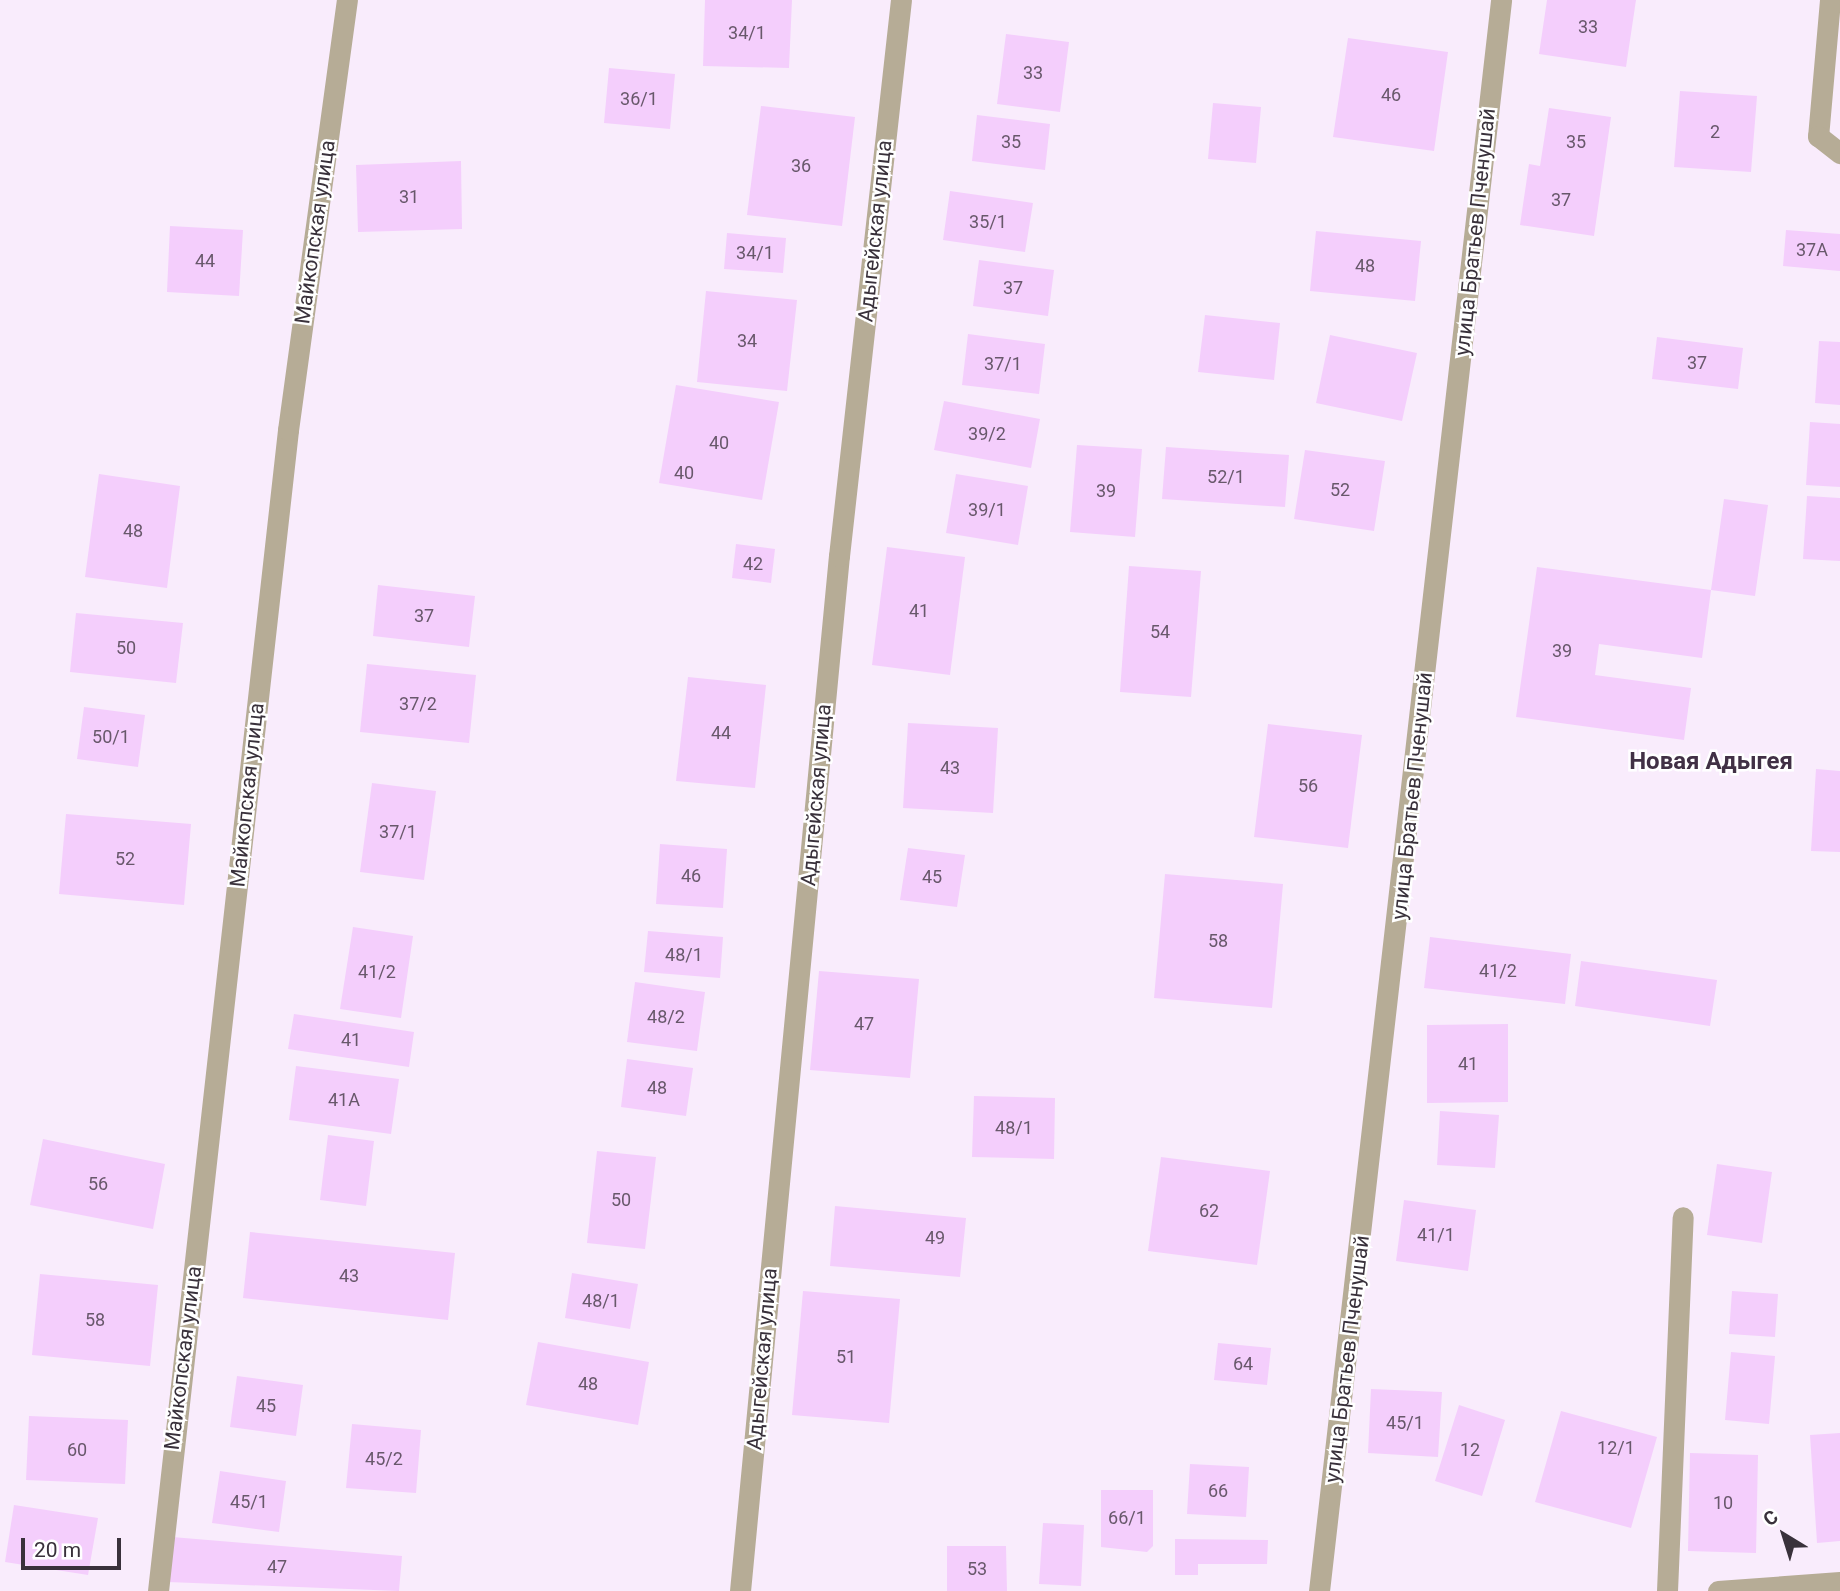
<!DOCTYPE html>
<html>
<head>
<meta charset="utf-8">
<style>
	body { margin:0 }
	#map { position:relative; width:1840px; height:1591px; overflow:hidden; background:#f9ecfc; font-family:Roboto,sans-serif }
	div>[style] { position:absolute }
	.building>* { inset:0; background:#f4cefc }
	.minor>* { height:21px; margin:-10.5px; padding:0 10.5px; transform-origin:10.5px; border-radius:10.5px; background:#b6ac96 }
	span { translate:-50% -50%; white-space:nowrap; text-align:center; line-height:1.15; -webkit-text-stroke:5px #fff; paint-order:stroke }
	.number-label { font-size:18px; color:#68586b }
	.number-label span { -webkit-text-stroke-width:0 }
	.street-label { font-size:21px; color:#39313b }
	.quarter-label { font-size:24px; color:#413045; font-weight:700 }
	.north { position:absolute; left:1749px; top:1500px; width:70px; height:70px; -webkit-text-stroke:5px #fff; paint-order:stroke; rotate:322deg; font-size:19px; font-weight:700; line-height:28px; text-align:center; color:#39313b }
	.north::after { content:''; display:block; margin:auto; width:24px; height:32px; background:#39313b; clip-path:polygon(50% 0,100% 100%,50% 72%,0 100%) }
	.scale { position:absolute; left:21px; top:1538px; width:100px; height:32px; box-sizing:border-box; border:4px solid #39313b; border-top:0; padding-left:9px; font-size:21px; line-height:24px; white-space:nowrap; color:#39313b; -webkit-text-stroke:5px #fff; paint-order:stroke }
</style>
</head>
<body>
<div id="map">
	<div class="building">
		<i style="clip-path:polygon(705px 0,792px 0,789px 68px,703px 66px)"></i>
		<i style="clip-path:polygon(1547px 0,1636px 0,1626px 67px,1539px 54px)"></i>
		<i style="clip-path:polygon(1006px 34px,1069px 42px,1060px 112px,997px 104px)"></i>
		<i style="clip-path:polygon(1348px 38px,1448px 52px,1434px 151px,1333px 137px)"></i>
		<i style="clip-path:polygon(609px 68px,675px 74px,670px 129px,604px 123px)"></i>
		<i style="clip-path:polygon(1680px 91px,1757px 96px,1751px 172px,1674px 167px)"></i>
		<i style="clip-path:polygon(1213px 103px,1261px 107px,1256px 163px,1208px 159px)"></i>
		<i style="clip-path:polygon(761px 106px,855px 117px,842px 226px,747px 215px)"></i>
		<i style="clip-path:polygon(1549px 108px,1611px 117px,1594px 236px,1520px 225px,1529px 164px,1540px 166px)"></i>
		<i style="clip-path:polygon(977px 115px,1050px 124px,1045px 170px,972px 161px)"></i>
		<i style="clip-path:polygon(461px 161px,462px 229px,358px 232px,356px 165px)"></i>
		<i style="clip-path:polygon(950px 191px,1033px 203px,1025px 252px,943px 240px)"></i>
		<i style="clip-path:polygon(170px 226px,243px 230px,239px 296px,167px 292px)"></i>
		<i style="clip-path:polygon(1786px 230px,1840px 234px,1840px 271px,1783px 266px)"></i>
		<i style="clip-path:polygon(1316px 231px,1421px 241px,1415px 301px,1310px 291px)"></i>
		<i style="clip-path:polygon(727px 233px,786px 238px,783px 273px,724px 269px)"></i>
		<i style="clip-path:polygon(979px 260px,1054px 270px,1048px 316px,973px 306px)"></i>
		<i style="clip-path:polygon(706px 291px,797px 300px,787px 391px,697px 382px)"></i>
		<i style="clip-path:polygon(1205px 315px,1280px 323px,1274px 380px,1198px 372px)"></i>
		<i style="clip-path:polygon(968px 334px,1045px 344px,1039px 394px,962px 385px)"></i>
		<i style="clip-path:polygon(1330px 335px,1417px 353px,1402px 421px,1316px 403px)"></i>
		<i style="clip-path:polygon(1657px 337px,1743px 348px,1738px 389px,1652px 379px)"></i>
		<i style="clip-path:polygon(1819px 341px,1840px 342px,1840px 405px,1815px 403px)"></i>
		<i style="clip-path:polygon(676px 385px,779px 402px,762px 500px,659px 483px)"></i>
		<i style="clip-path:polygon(944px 401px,1040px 419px,1031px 468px,934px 450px)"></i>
		<i style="clip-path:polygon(1810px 422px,1840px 424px,1840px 487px,1806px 485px)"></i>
		<i style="clip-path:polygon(1077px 445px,1142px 449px,1135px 537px,1070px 532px)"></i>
		<i style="clip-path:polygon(1166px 447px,1289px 455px,1285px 507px,1162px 499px)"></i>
		<i style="clip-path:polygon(1305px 450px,1385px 461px,1374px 531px,1294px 519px)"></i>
		<i style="clip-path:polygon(99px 474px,180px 486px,167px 588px,85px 577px)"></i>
		<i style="clip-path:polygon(956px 474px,1028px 486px,1018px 545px,946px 533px)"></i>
		<i style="clip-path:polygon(1807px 496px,1840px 498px,1840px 561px,1803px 559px)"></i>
		<i style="clip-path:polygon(1724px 499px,1768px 505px,1755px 596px,1711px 590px)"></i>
		<i style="clip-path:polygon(736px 544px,775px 549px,771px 583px,732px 578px)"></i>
		<i style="clip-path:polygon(887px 547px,965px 557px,950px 675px,872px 665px)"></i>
		<i style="clip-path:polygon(1129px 566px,1201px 571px,1191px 697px,1120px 692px)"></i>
		<i style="clip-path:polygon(1537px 567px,1711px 590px,1702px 658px,1599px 644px,1595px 675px,1691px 688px,1684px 740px,1516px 717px)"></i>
		<i style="clip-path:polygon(378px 585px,475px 596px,469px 647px,373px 636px)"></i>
		<i style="clip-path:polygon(76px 613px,183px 623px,176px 683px,70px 672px)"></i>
		<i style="clip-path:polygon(367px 664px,476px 675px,469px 743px,360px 732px)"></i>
		<i style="clip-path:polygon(688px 677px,766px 685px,755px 788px,676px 781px)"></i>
		<i style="clip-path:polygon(84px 707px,145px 715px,138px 767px,77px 759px)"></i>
		<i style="clip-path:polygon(908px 723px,998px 728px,993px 813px,903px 808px)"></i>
		<i style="clip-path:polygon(1268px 724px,1362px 735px,1348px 848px,1254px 837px)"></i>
		<i style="clip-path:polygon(1816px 769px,1840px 771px,1840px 852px,1811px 851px)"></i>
		<i style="clip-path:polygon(372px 783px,436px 791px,424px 880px,360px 872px)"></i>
		<i style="clip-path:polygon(66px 814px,191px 824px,184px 905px,59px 894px)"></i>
		<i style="clip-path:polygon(660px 844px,727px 849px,723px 908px,656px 904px)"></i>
		<i style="clip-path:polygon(908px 848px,965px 855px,957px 907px,900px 900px)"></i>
		<i style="clip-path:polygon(1165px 874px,1283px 884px,1272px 1008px,1154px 998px)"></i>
		<i style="clip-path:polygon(353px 927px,413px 936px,401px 1018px,340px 1009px)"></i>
		<i style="clip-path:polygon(648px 931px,723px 937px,720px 978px,644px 972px)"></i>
		<i style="clip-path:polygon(1430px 937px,1571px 954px,1565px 1004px,1424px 988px)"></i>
		<i style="clip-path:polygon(1581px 961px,1717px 980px,1710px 1026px,1575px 1006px)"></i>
		<i style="clip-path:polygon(819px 971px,919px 979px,910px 1078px,810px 1070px)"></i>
		<i style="clip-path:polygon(635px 982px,705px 992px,697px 1051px,627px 1042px)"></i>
		<i style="clip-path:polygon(294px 1014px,414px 1032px,409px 1067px,288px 1049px)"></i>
		<i style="clip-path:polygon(1508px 1024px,1508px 1102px,1427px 1103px,1427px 1025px)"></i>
		<i style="clip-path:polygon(627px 1059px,693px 1068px,686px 1116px,621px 1107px)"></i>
		<i style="clip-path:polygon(296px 1066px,399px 1079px,391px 1134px,289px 1120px)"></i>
		<i style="clip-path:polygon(974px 1096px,1055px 1098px,1054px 1159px,972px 1157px)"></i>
		<i style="clip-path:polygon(1440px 1111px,1499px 1115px,1495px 1168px,1437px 1165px)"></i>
		<i style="clip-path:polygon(328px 1135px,374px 1141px,366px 1206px,320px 1200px)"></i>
		<i style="clip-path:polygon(43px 1139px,165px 1164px,153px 1229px,30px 1205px)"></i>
		<i style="clip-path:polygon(597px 1151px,656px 1157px,645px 1249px,587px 1243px)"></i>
		<i style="clip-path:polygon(1161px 1157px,1270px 1171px,1257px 1265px,1148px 1251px)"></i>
		<i style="clip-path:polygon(1717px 1164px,1772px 1172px,1762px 1243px,1707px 1235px)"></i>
		<i style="clip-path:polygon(1404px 1200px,1476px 1210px,1468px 1271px,1396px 1261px)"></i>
		<i style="clip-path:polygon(835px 1206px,966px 1218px,960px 1277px,830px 1266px)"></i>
		<i style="clip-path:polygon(250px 1232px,455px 1253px,448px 1320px,243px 1298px)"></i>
		<i style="clip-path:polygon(572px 1273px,638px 1284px,630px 1329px,565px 1318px)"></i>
		<i style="clip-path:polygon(40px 1274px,158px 1285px,150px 1366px,32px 1355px)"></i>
		<i style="clip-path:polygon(803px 1291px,900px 1299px,889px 1423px,792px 1415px)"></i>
		<i style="clip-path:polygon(1732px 1291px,1778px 1294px,1775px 1337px,1729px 1334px)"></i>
		<i style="clip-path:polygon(538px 1342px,649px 1362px,638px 1425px,526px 1405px)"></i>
		<i style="clip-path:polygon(1218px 1343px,1271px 1348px,1267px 1385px,1214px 1380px)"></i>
		<i style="clip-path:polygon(1731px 1352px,1775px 1356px,1769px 1424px,1725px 1420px)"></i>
		<i style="clip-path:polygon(237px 1376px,303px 1385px,296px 1436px,230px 1427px)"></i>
		<i style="clip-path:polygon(1371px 1389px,1442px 1392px,1438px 1457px,1368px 1453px)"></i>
		<i style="clip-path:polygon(1459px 1405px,1505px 1420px,1482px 1496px,1435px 1481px)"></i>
		<i style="clip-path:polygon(1561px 1411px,1657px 1437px,1631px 1528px,1535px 1502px)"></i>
		<i style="clip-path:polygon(29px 1416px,128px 1420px,125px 1484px,26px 1480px)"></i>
		<i style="clip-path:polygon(352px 1424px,421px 1430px,416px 1493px,346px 1488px)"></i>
		<i style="clip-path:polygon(1840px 1433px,1840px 1541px,1817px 1543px,1810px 1435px)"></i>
		<i style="clip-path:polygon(1690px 1453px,1758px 1455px,1756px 1553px,1688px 1551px)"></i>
		<i style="clip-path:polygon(1190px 1464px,1249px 1467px,1246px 1517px,1187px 1514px)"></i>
		<i style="clip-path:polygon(220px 1471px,286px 1481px,279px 1532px,212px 1523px)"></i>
		<i style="clip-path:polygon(1101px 1490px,1153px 1490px,1153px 1546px,1147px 1552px,1101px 1547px)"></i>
		<i style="clip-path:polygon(14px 1505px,98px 1518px,88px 1575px,5px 1562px)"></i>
		<i style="clip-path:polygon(1043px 1523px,1084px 1525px,1081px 1586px,1039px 1584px)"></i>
		<i style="clip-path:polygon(172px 1537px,402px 1556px,399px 1591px,168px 1582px)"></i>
		<i style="clip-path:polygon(1175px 1539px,1268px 1540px,1267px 1564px,1198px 1564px,1198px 1575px,1175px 1575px)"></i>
		<i style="clip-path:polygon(947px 1546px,1006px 1546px,1007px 1591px,947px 1591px)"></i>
	</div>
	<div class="minor">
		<i style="left:1830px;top:0;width:137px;rotate:95deg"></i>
		<i style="left:1818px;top:136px;width:28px;rotate:38deg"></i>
		<i style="left:158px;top:1591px;width:1168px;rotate:-83.61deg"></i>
		<i style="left:288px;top:430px;width:434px;rotate:-82.2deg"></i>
		<i style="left:740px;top:1591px;width:1040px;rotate:-84.54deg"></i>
		<i style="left:839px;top:556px;width:559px;rotate:-83.64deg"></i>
		<i style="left:1319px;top:1591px;width:1601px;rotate:-83.47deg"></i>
		<i style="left:1667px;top:1591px;width:374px;rotate:-87.6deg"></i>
		<i style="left:1718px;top:1591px;width:122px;rotate:-4.2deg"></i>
	</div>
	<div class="number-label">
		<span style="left:1588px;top:27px">33</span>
		<span style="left:747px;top:33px">34/1</span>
		<span style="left:1033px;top:73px">33</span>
		<span style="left:1391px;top:95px">46</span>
		<span style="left:639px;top:99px">36/1</span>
		<span style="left:1715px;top:132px">2</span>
		<span style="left:1011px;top:142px">35</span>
		<span style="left:1576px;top:142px">35</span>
		<span style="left:801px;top:166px">36</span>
		<span style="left:409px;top:197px">31</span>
		<span style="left:1561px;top:200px">37</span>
		<span style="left:988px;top:222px">35/1</span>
		<span style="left:1812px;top:250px">37А</span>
		<span style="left:755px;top:253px">34/1</span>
		<span style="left:205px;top:261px">44</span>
		<span style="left:1365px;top:266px">48</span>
		<span style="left:1013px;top:288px">37</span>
		<span style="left:747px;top:341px">34</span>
		<span style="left:1697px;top:363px">37</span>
		<span style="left:1003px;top:364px">37/1</span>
		<span style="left:987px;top:434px">39/2</span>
		<span style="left:719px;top:443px">40</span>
		<span style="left:684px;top:473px">40</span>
		<span style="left:1226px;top:477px">52/1</span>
		<span style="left:1340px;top:490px">52</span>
		<span style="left:1106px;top:491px">39</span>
		<span style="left:987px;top:510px">39/1</span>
		<span style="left:133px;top:531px">48</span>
		<span style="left:753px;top:564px">42</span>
		<span style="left:919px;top:611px">41</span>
		<span style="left:424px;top:616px">37</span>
		<span style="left:1160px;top:632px">54</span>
		<span style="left:126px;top:648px">50</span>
		<span style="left:1562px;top:651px">39</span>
		<span style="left:418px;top:704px">37/2</span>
		<span style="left:721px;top:733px">44</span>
		<span style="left:111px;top:737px">50/1</span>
		<span style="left:950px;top:768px">43</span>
		<span style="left:1308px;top:786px">56</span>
		<span style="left:398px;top:832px">37/1</span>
		<span style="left:125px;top:859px">52</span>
		<span style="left:691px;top:876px">46</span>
		<span style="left:932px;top:877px">45</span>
		<span style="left:1218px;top:941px">58</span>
		<span style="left:684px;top:955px">48/1</span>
		<span style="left:1498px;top:971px">41/2</span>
		<span style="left:377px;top:972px">41/2</span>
		<span style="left:666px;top:1017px">48/2</span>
		<span style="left:864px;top:1024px">47</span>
		<span style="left:351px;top:1040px">41</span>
		<span style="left:1468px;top:1064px">41</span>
		<span style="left:657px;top:1088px">48</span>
		<span style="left:344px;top:1100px">41А</span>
		<span style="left:1014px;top:1128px">48/1</span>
		<span style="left:98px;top:1184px">56</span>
		<span style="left:621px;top:1200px">50</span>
		<span style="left:1209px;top:1211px">62</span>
		<span style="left:1436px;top:1235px">41/1</span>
		<span style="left:935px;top:1238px">49</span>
		<span style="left:349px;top:1276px">43</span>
		<span style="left:601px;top:1301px">48/1</span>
		<span style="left:95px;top:1320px">58</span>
		<span style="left:846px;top:1357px">51</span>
		<span style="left:1243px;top:1364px">64</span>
		<span style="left:588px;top:1384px">48</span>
		<span style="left:266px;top:1406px">45</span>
		<span style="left:1405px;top:1423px">45/1</span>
		<span style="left:1616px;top:1448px">12/1</span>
		<span style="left:77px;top:1450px">60</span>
		<span style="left:1470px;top:1450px">12</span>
		<span style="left:384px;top:1459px">45/2</span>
		<span style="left:1218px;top:1491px">66</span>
		<span style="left:249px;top:1502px">45/1</span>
		<span style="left:1723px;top:1503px">10</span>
		<span style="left:1127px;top:1518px">66/1</span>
		<span style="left:277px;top:1567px">47</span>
		<span style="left:977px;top:1569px">53</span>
	</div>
	<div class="street-label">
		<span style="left:875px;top:231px;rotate:-84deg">Адыгейская улица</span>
		<span style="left:315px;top:232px;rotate:-82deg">Майкопская улица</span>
		<span style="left:1475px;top:232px;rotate:-84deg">улица Братьев Пченушай</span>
		<span style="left:247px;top:795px;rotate:-84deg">Майкопская улица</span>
		<span style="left:816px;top:795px;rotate:-85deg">Адыгейская улица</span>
		<span style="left:1412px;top:796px;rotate:-84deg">улица Братьев Пченушай</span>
		<span style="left:183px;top:1358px;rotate:-83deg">Майкопская улица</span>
		<span style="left:762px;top:1359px;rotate:-85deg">Адыгейская улица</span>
		<span style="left:1347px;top:1359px;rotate:-83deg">улица Братьев Пченушай</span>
	</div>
	<div class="quarter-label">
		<span style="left:1711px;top:762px">Новая Адыгея</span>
	</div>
	<div class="north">С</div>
	<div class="scale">20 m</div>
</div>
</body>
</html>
